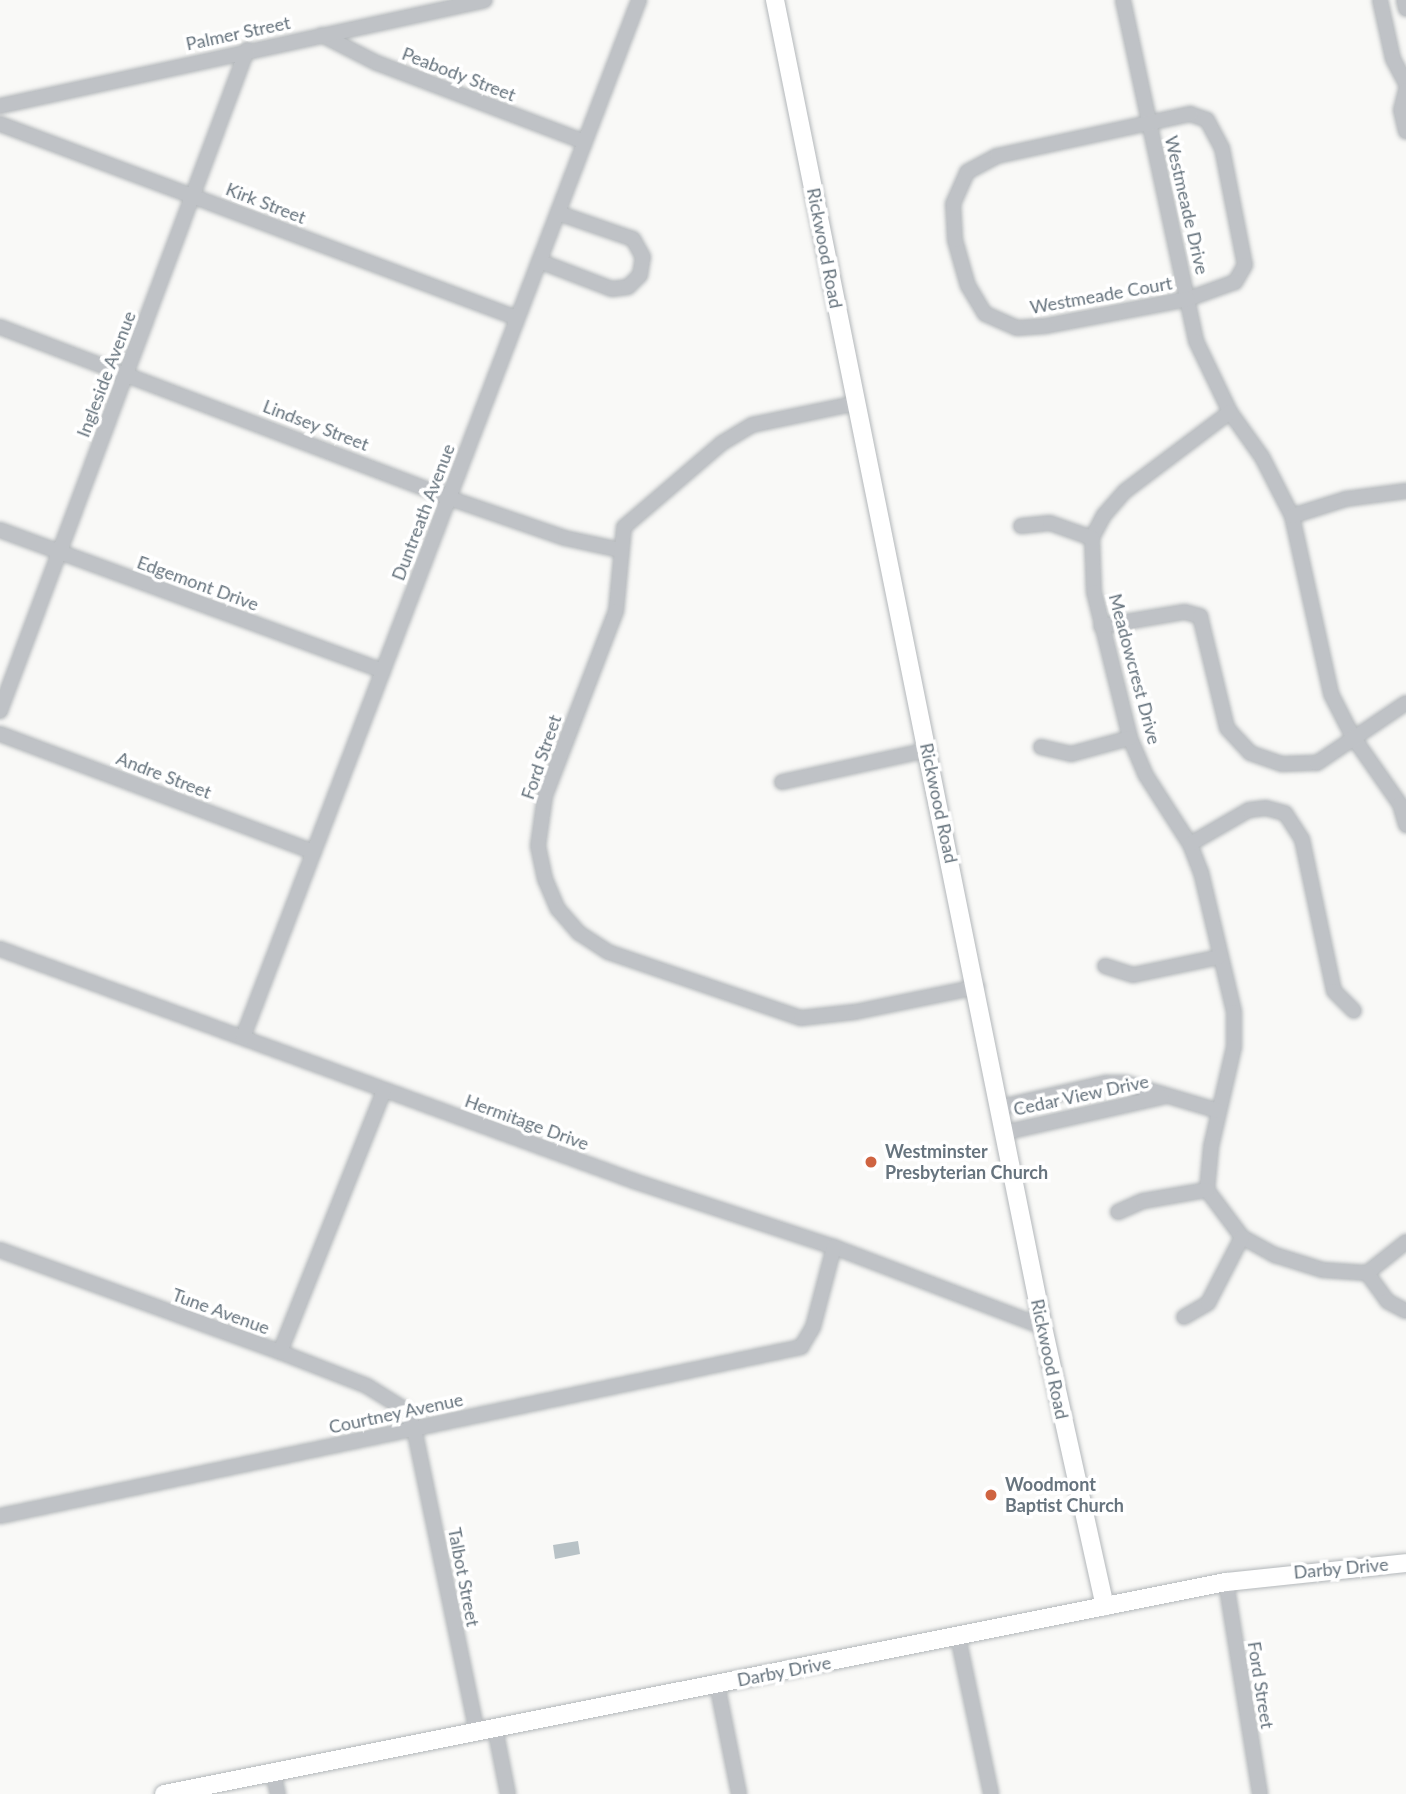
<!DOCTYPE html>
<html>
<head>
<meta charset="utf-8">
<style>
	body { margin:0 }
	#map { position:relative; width:1406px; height:1794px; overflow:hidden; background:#f9f9f7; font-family:Lato,sans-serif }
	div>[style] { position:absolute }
	.water>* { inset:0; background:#b8c2c6 }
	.roads { filter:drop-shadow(0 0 2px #b3b7ba) drop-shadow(0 0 2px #b3b7ba) }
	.minor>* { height:14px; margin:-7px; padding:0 7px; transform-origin:7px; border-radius:7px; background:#bfc2c6 }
	.major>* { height:18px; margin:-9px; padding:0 9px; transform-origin:9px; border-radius:9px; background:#fff }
	.dots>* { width:19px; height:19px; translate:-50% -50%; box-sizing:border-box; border:4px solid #fff; border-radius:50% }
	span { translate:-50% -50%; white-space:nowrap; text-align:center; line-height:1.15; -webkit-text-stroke:7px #fff; paint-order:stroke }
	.street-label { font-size:18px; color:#67747e }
	.poi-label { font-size:18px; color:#67747e; font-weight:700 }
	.left { translate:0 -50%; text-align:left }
</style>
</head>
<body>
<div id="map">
	<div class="water">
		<i style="clip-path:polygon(578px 1541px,580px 1554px,555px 1559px,553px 1545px)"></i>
	</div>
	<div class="roads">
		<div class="minor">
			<i style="left:1123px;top:0;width:349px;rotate:77.9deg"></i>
			<i style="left:1196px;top:341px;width:79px;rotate:64.4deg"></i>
			<i style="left:1230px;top:412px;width:55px;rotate:54.6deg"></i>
			<i style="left:1262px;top:457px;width:66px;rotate:63deg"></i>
			<i style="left:1292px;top:516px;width:182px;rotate:77.6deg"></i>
			<i style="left:1331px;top:694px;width:48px;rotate:62.9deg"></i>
			<i style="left:1353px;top:737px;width:82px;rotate:55deg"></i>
			<i style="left:1400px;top:804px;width:22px;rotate:74deg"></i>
			<i style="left:1380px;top:0;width:60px;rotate:77.6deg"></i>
			<i style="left:1393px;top:59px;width:27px;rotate:62deg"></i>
			<i style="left:1404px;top:0;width:9px;rotate:77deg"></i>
			<i style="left:322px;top:35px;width:62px;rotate:27deg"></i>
			<i style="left:377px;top:63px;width:222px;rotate:20.8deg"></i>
			<i style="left:1406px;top:90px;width:21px;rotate:104deg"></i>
			<i style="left:1401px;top:110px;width:22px;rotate:77deg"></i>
			<i style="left:0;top:106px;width:496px;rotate:-12.3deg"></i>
			<i style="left:1190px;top:114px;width:18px;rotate:19deg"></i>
			<i style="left:1207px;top:120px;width:32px;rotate:62deg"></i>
			<i style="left:1222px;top:148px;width:119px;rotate:78.9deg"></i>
			<i style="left:1245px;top:265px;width:20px;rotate:120deg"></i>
			<i style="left:1235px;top:282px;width:50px;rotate:160.1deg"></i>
			<i style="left:1188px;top:299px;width:146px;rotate:169.3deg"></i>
			<i style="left:1045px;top:326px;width:28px;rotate:176deg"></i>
			<i style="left:1017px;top:328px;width:35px;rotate:-156deg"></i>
			<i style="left:985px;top:314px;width:33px;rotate:-121deg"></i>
			<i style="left:968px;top:286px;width:48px;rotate:-105.8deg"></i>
			<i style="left:955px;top:240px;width:36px;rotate:-93deg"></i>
			<i style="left:953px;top:204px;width:35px;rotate:-66deg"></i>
			<i style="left:967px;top:172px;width:34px;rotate:-28deg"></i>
			<i style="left:997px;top:156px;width:198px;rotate:-12.3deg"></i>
			<i style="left:0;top:124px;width:552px;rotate:20.57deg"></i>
			<i style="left:539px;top:261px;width:78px;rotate:21deg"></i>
			<i style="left:612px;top:289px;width:16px;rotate:-7deg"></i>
			<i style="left:628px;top:287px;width:17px;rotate:-45deg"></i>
			<i style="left:640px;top:275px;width:18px;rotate:-81deg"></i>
			<i style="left:643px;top:257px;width:21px;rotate:-119deg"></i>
			<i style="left:633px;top:239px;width:79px;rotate:-160.9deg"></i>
			<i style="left:0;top:327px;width:480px;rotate:20.8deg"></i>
			<i style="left:449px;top:498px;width:123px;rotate:19deg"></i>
			<i style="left:565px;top:538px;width:56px;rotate:12.3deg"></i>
			<i style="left:857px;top:403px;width:107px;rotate:168.2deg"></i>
			<i style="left:752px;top:425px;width:35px;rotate:149deg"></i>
			<i style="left:722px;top:443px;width:129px;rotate:139.4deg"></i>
			<i style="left:624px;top:527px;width:84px;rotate:95.4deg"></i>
			<i style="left:616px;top:611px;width:198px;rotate:111deg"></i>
			<i style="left:545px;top:796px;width:50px;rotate:98deg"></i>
			<i style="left:538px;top:846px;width:34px;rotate:78deg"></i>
			<i style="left:545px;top:879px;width:33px;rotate:67deg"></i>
			<i style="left:558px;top:909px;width:32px;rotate:49deg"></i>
			<i style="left:579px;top:933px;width:35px;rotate:33deg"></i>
			<i style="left:608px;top:952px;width:204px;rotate:18.9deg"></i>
			<i style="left:801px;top:1018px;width:54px;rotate:-6.3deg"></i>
			<i style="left:855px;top:1012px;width:125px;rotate:-11.6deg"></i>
			<i style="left:1230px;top:412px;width:131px;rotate:143deg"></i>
			<i style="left:1125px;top:491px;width:32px;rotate:131deg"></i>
			<i style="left:1104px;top:515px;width:26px;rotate:118deg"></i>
			<i style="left:1092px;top:538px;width:54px;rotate:87.9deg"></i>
			<i style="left:1094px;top:592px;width:150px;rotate:76.1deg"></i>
			<i style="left:1130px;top:738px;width:39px;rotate:67deg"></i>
			<i style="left:1145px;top:774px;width:83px;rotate:57.3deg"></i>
			<i style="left:1190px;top:844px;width:30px;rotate:69deg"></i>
			<i style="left:1201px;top:872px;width:144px;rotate:76.7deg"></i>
			<i style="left:1234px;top:1012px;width:35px;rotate:90deg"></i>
			<i style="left:1234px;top:1047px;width:103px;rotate:103deg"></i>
			<i style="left:1211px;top:1147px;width:43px;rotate:95.3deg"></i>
			<i style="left:1207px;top:1190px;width:59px;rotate:53.3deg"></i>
			<i style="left:1242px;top:1237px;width:38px;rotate:29deg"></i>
			<i style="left:1275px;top:1255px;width:50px;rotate:17.4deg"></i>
			<i style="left:1323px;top:1270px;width:44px;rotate:3.9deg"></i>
			<i style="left:1367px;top:1273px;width:50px;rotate:-38.5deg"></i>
			<i style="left:1292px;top:516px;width:57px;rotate:-17.5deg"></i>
			<i style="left:1346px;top:499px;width:61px;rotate:-7.6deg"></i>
			<i style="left:1021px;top:526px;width:29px;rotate:-6deg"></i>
			<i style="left:1050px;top:523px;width:45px;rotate:19.7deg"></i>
			<i style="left:0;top:530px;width:408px;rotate:20.2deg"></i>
			<i style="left:1101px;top:626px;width:85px;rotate:-9.5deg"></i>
			<i style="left:1185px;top:612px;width:16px;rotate:15deg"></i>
			<i style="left:1200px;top:616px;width:115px;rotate:76.4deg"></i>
			<i style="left:1227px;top:728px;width:34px;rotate:47deg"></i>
			<i style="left:1250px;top:753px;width:34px;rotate:19deg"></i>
			<i style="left:1282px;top:764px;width:35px;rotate:-2deg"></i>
			<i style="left:1317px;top:763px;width:107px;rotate:-34deg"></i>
			<i style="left:0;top:711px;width:706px;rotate:-69.51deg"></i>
			<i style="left:0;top:734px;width:335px;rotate:20.6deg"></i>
			<i style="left:1041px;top:747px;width:31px;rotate:13deg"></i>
			<i style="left:1071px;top:754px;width:61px;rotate:-15.2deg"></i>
			<i style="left:782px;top:782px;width:149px;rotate:-12.4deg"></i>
			<i style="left:1190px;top:844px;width:68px;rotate:-30deg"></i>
			<i style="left:1249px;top:810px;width:17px;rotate:-7deg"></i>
			<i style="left:1266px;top:808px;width:20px;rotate:15deg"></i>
			<i style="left:1285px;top:813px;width:31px;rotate:57deg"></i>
			<i style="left:1302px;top:839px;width:155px;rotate:78.1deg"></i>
			<i style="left:1334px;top:991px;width:28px;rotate:45deg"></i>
			<i style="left:0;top:949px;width:675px;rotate:20.1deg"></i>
			<i style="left:634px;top:1181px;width:211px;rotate:18.3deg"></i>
			<i style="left:834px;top:1247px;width:224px;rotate:20.9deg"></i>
			<i style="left:1105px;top:966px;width:29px;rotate:18deg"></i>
			<i style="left:1133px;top:975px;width:88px;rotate:-11.8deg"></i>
			<i style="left:243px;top:1037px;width:1110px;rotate:-69.1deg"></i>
			<i style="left:1001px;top:1107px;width:108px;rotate:-12.9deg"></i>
			<i style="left:1106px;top:1083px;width:19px"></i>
			<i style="left:1125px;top:1083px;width:98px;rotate:16.6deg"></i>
			<i style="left:1007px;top:1132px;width:159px;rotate:-12.7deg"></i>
			<i style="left:1118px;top:1212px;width:27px;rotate:-24deg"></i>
			<i style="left:1143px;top:1201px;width:65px;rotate:-9.8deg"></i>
			<i style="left:0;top:1250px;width:298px;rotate:20deg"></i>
			<i style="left:280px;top:1352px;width:93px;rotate:21.3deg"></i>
			<i style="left:367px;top:1386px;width:44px;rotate:31.9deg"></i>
			<i style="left:404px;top:1409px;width:21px;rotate:62deg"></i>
			<i style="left:414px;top:1428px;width:310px;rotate:78.3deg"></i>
			<i style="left:1367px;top:1273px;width:34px;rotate:54deg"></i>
			<i style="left:1387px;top:1301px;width:21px;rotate:28deg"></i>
			<i style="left:1184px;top:1317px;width:28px;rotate:-30deg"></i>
			<i style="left:1208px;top:1303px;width:74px;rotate:-62.7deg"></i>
			<i style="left:280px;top:1352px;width:282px;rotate:-68.3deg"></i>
			<i style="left:0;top:1516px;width:819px;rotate:-11.91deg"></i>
			<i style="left:801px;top:1347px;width:23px;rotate:-59deg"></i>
			<i style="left:813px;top:1327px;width:83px;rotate:-75.3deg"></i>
			<i style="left:1226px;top:1582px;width:215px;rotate:80.9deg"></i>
			<i style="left:958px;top:1637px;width:160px;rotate:78.1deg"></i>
			<i style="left:717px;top:1684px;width:112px;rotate:78.7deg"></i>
			<i style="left:495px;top:1728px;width:67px;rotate:78.9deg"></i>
			<i style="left:273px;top:1773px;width:22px;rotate:77deg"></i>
		</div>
		<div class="major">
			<i style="left:775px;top:0;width:1354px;rotate:78.58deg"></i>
			<i style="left:1043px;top:1327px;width:286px;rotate:77.5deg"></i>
			<i style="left:164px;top:1794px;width:1083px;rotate:-11.29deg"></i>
			<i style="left:1226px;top:1582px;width:181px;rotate:-6deg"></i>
		</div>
	</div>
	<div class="dots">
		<i style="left:871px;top:1162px;background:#cf6441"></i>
		<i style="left:991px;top:1495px;background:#cf6441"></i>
	</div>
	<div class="street-label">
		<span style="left:238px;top:33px;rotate:-12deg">Palmer Street</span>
		<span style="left:459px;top:74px;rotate:21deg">Peabody Street</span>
		<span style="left:266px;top:203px;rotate:21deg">Kirk Street</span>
		<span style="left:1187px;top:205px;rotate:77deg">Westmeade Drive</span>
		<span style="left:825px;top:248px;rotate:79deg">Rickwood Road</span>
		<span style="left:1101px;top:295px;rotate:-10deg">Westmeade Court</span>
		<span style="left:106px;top:374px;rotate:-69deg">Ingleside Avenue</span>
		<span style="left:316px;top:425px;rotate:21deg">Lindsey Street</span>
		<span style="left:423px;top:512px;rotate:-69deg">Duntreath Avenue</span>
		<span style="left:198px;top:583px;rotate:20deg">Edgemont Drive</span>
		<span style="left:1135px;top:669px;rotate:75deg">Meadowcrest Drive</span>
		<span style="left:541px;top:757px;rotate:-71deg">Ford Street</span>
		<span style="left:164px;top:775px;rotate:21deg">Andre Street</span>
		<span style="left:939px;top:803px;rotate:78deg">Rickwood Road</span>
		<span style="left:1081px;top:1095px;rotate:-12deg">Cedar View Drive</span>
		<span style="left:527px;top:1122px;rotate:20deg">Hermitage Drive</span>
		<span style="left:221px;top:1311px;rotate:20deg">Tune Avenue</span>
		<span style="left:1050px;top:1359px;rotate:78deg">Rickwood Road</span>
		<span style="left:396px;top:1413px;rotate:-12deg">Courtney Avenue</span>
		<span style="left:1341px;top:1568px;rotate:-5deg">Darby Drive</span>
		<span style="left:464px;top:1577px;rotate:79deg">Talbot Street</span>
		<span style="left:784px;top:1671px;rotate:-11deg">Darby Drive</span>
		<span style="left:1261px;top:1685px;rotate:81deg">Ford Street</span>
	</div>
	<div class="poi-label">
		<span class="left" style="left:885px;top:1162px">Westminster<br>Presbyterian Church</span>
		<span class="left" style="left:1005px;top:1495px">Woodmont<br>Baptist Church</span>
	</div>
</div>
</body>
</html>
